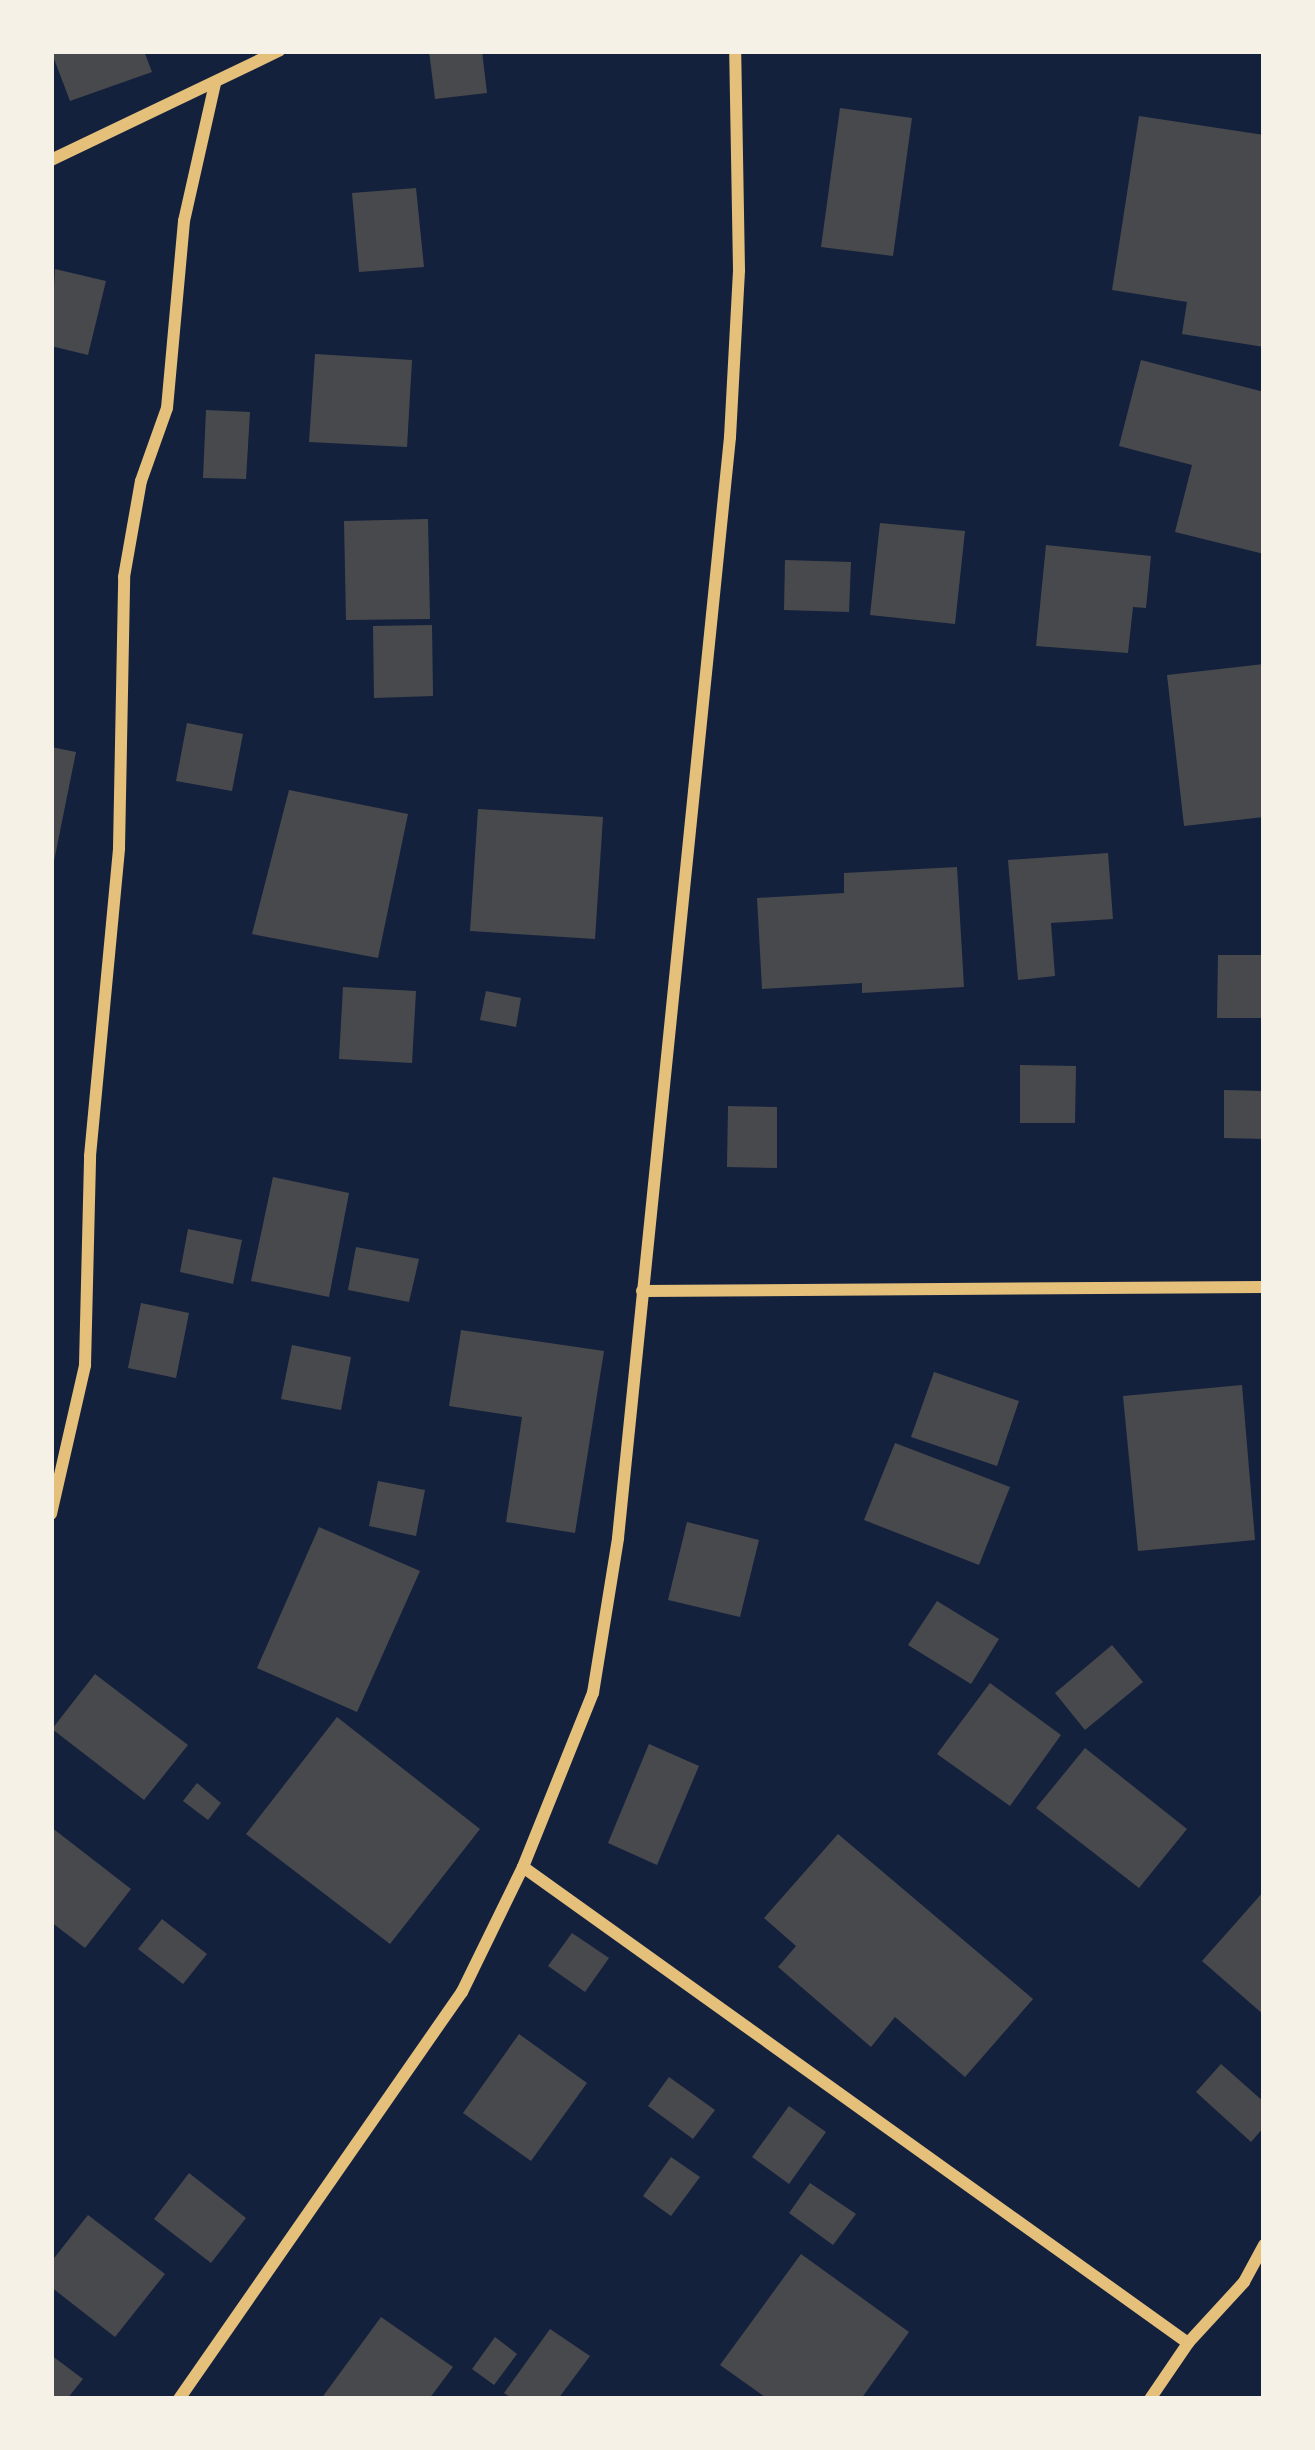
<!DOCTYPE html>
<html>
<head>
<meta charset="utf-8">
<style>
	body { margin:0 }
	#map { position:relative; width:1315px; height:2450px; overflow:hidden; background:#14213d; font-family:"Space Grotesk",sans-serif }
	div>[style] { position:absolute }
	.building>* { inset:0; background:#48494c }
	.minor>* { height:12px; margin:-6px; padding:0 6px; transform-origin:6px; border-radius:6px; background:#e5c07b }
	span { translate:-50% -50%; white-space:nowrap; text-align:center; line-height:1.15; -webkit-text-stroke:9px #f6f1e7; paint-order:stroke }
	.frame { position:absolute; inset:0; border:54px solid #f6f1e7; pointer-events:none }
</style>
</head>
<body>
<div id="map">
	<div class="building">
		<i style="clip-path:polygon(51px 51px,144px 51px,152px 72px,70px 101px)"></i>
		<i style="clip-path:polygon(429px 51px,482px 51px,487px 93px,435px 99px)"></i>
		<i style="clip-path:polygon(840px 108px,912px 118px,893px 256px,821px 247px)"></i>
		<i style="clip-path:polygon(1139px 116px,1264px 135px,1264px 347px,1182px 334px,1187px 302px,1112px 290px)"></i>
		<i style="clip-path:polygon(416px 188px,424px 267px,359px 272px,352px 193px)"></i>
		<i style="clip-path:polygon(55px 269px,106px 281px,88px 355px,51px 346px)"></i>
		<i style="clip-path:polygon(315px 354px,412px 360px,407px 447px,309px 442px)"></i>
		<i style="clip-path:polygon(1141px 360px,1264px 392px,1264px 554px,1175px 532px,1192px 465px,1119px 446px)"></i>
		<i style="clip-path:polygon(206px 410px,250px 412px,246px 479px,203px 478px)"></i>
		<i style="clip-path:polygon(428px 519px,430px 619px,346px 620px,344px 521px)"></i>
		<i style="clip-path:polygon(880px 523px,965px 531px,955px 624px,870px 615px)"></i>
		<i style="clip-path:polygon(1046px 545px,1151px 556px,1146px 608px,1133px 607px,1128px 653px,1036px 646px)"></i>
		<i style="clip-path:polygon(785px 560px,851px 562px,849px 612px,784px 610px)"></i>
		<i style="clip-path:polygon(432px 625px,433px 696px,374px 698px,373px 626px)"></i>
		<i style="clip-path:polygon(1264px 664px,1264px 817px,1184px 826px,1167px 675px)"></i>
		<i style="clip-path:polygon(187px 723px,243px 734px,232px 791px,176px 781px)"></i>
		<i style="clip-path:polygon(51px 747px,76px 752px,53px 866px,51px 866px)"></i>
		<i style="clip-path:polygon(289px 790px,408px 814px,378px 958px,252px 934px)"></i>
		<i style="clip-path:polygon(478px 809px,603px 817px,595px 939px,470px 931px)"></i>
		<i style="clip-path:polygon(1108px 853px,1113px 919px,1051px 923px,1055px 976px,1018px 980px,1008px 860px)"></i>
		<i style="clip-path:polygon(957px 867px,964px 987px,862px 993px,862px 983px,762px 989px,757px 898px,844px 893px,844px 873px)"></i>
		<i style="clip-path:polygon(1218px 955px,1264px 955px,1264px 1018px,1217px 1018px)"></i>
		<i style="clip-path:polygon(343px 987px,416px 991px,412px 1063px,339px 1059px)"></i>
		<i style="clip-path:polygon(486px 991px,521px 998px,516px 1027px,480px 1020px)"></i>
		<i style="clip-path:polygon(1020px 1065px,1076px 1066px,1075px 1123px,1020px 1123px)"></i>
		<i style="clip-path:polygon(1224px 1090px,1264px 1091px,1264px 1139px,1224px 1138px)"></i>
		<i style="clip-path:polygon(728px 1106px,777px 1107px,777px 1168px,727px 1167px)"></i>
		<i style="clip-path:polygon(273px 1177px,349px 1193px,329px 1297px,251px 1281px)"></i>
		<i style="clip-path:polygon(188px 1229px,242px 1240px,233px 1284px,180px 1272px)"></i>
		<i style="clip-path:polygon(356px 1247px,419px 1259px,409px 1302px,348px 1290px)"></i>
		<i style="clip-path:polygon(141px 1303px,189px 1313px,176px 1378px,128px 1368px)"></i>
		<i style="clip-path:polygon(461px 1330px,604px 1351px,575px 1533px,506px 1522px,522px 1417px,449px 1406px)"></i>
		<i style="clip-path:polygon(292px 1345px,351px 1357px,341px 1410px,281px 1399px)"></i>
		<i style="clip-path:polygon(934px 1372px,1019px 1401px,997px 1466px,911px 1437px)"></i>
		<i style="clip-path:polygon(1242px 1385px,1255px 1540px,1138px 1551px,1123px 1396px)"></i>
		<i style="clip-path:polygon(895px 1443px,1010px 1487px,979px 1565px,864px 1520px)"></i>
		<i style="clip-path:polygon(378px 1481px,425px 1490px,416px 1536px,369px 1526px)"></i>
		<i style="clip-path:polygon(687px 1522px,759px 1540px,740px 1617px,668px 1600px)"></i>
		<i style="clip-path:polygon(319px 1527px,420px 1571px,357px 1712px,257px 1668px)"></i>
		<i style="clip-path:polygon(937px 1601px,999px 1639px,971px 1684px,908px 1645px)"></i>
		<i style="clip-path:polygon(1112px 1645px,1143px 1682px,1085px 1730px,1055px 1693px)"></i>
		<i style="clip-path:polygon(95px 1674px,188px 1745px,144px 1800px,52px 1729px)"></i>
		<i style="clip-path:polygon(990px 1683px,1061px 1735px,1010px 1806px,937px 1754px)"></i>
		<i style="clip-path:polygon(337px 1717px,480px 1829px,390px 1944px,246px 1834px)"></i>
		<i style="clip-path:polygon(649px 1744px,699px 1766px,657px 1865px,608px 1843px)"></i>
		<i style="clip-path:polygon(1085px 1748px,1187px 1829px,1139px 1888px,1036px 1808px)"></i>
		<i style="clip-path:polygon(197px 1783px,221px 1803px,208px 1820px,183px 1801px)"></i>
		<i style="clip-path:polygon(51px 1827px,131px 1889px,85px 1948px,51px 1922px)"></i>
		<i style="clip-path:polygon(838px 1834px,1033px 1999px,965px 2077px,895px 2017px,871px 2047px,778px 1967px,796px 1946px,764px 1918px)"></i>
		<i style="clip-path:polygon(1264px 1891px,1264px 2015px,1202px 1961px)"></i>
		<i style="clip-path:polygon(162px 1919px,207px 1954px,183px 1984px,138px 1949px)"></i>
		<i style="clip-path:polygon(572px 1933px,609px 1958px,585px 1992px,548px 1966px)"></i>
		<i style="clip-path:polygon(519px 2034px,587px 2083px,531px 2161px,463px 2113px)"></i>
		<i style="clip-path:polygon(1221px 2064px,1264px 2102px,1264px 2127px,1251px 2142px,1196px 2092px)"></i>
		<i style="clip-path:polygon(669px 2077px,715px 2110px,693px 2139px,648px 2106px)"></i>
		<i style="clip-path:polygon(789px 2106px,826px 2132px,789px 2184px,752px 2157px)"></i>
		<i style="clip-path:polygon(671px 2157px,700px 2177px,671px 2216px,643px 2196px)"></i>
		<i style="clip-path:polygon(189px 2173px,246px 2218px,211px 2263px,154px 2219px)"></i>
		<i style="clip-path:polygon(810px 2183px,856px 2214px,833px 2245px,789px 2213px)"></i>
		<i style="clip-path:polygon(88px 2215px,165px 2274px,115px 2337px,51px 2287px,51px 2262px)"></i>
		<i style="clip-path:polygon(801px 2254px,909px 2332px,861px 2399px,768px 2399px,720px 2365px)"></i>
		<i style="clip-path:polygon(381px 2317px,453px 2367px,429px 2399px,321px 2399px)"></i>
		<i style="clip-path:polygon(550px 2329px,590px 2356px,558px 2399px,513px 2399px,504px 2393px)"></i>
		<i style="clip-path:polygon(495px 2337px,517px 2354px,494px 2385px,472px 2369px)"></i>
		<i style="clip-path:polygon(51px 2355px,83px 2379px,67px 2399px,51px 2399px)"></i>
	</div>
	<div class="minor">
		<i style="left:51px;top:160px;width:253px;rotate:-25.6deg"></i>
		<i style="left:642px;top:1291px;width:622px;rotate:-0.37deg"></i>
		<i style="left:51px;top:1514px;width:153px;rotate:-77.1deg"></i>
		<i style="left:85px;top:1365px;width:209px;rotate:-88.6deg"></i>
		<i style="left:90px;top:1156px;width:309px;rotate:-84.6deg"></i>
		<i style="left:119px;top:848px;width:271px;rotate:-88.9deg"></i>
		<i style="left:124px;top:577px;width:97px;rotate:-80deg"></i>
		<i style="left:141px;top:481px;width:77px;rotate:-70.4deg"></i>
		<i style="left:167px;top:408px;width:188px;rotate:-84.8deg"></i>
		<i style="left:184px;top:221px;width:141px;rotate:-77.3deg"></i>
		<i style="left:523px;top:1867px;width:818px;rotate:35.59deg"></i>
		<i style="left:179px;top:2399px;width:496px;rotate:-55.2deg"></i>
		<i style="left:462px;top:1992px;width:139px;rotate:-64deg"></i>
		<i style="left:523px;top:1867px;width:188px;rotate:-68.1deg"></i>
		<i style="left:593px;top:1693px;width:157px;rotate:-80.8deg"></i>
		<i style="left:618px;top:1538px;width:1107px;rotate:-84.19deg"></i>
		<i style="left:730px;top:437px;width:167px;rotate:-86.9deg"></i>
		<i style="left:739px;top:270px;width:219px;rotate:-91deg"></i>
		<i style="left:1150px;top:2399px;width:68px;rotate:-55.8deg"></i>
		<i style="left:1188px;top:2343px;width:83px;rotate:-47.4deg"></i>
		<i style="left:1244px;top:2282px;width:42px;rotate:-61.6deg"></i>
	</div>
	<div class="frame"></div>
</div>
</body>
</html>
